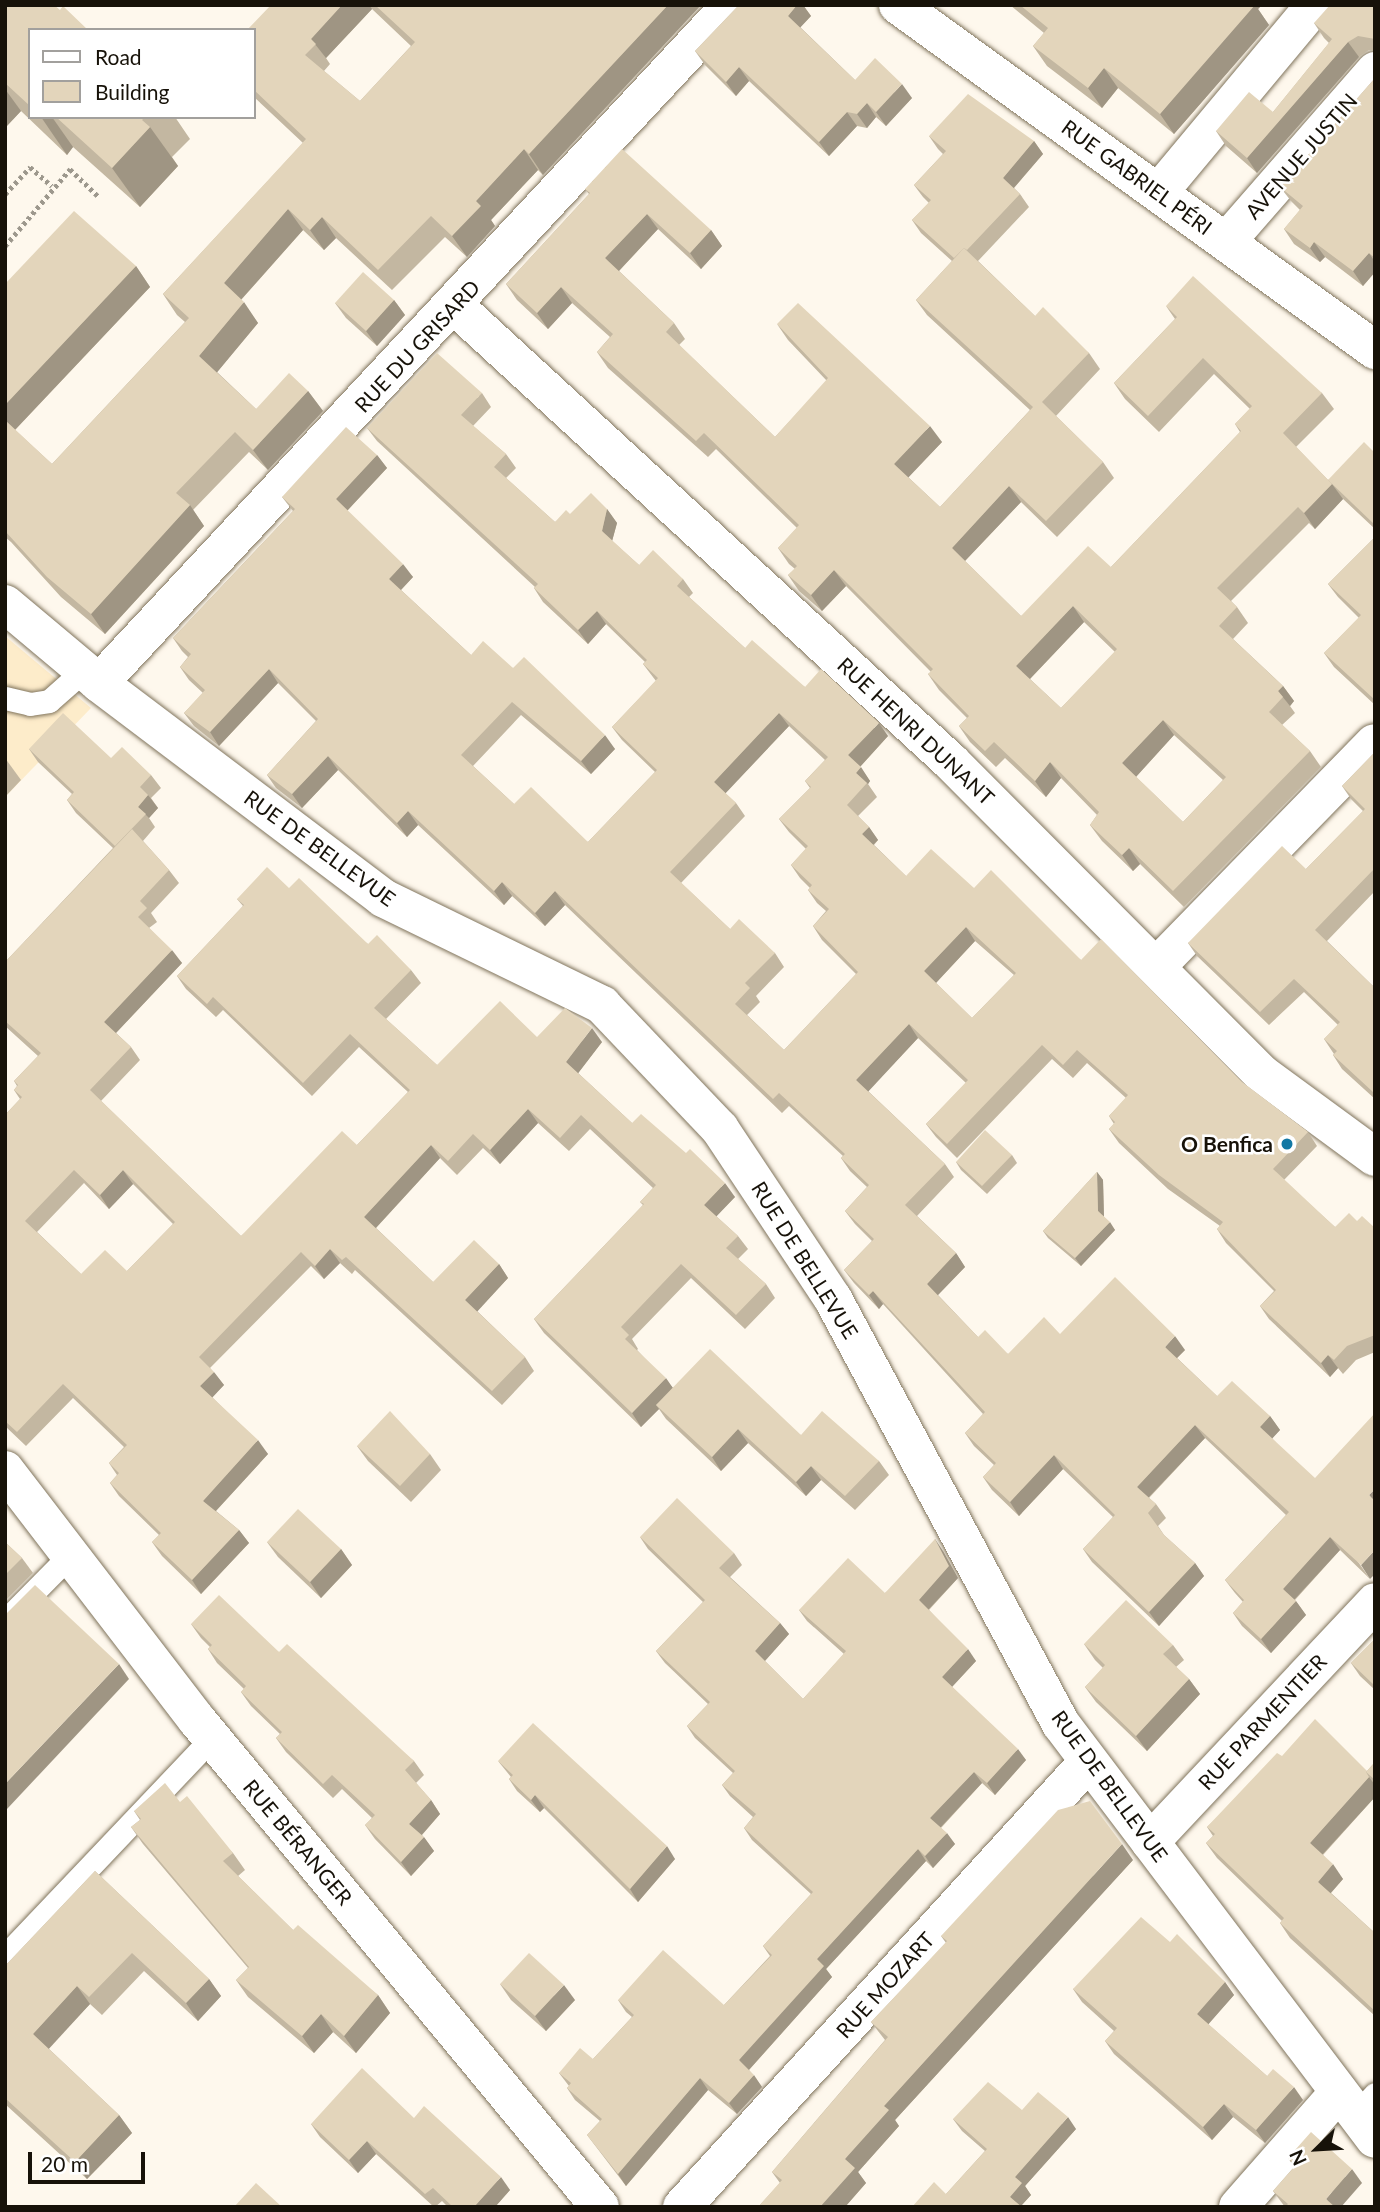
<!DOCTYPE html>
<html>
<head>
<meta charset="utf-8">
<style>
	body { margin:0 }
	#map { position:relative; width:1380px; height:2212px; overflow:hidden; background:#fef8ed; font-family:Lato,sans-serif }
	div>[style] { position:absolute }
	.built>* { inset:0; background:#fdecca }
	.path>* { height:4.5px; margin-top:-2.25px; transform-origin:0; background:repeating-linear-gradient(90deg,#9d988d 0 3.5px,transparent 0 7px) }
	.roads { filter:drop-shadow(0 0 2px #80745c) drop-shadow(0 0 2px #80745c) }
	.lane>* { height:23px; margin:-11.5px; padding:0 11.5px; transform-origin:11.5px; border-radius:11.5px; background:#fff }
	.street>* { height:38px; margin:-19px; padding:0 19px; transform-origin:19px; border-radius:19px; background:#fff }
	.secondary>* { height:38px; margin:-19px; padding:0 19px; transform-origin:19px; border-radius:19px; background:#fff }
	.wall>* { inset:0; background:#c3b7a1 }
	.shaded-wall>* { inset:0; background:#9f9583 }
	.building>* { inset:0; background:#e3d5bb }
	.dots>* { width:19px; height:19px; translate:-50% -50%; box-sizing:border-box; border:4px solid #fff; border-radius:50% }
	span { translate:-50% -50%; white-space:nowrap; text-align:center; line-height:1.15; -webkit-text-stroke:5px #fff; paint-order:stroke }
	.street-label { font-size:21px; color:#171209 }
	.poi-label { font-size:21px; color:#171209; font-weight:700 }
	.right { translate:-100% -50%; text-align:right }
	.frame { position:absolute; inset:0; border:7px solid #171209; pointer-events:none }
	.legend { position:absolute; left:28px; top:28px; width:228px; height:91px; box-sizing:border-box; background:#fff; border:2px solid #a2a09d; margin:0; padding:9px 12px; list-style:none; font-size:21px; color:#171209 }
	.legend li { display:flex; align-items:center; gap:14px; height:35px }
	.legend b { width:35px; border:2px solid #a2a09d }
	.north { position:absolute; left:1282px; top:2114px; width:70px; height:70px; -webkit-text-stroke:5px #fff; paint-order:stroke; rotate:246deg; font-size:19px; font-weight:700; line-height:28px; text-align:center; color:#171209 }
	.north::after { content:''; display:block; margin:auto; width:24px; height:32px; background:#171209; clip-path:polygon(50% 0,100% 100%,50% 72%,0 100%) }
	.scale { position:absolute; left:28px; top:2152px; width:117px; height:32px; box-sizing:border-box; border:4px solid #171209; border-top:0; padding-left:9px; font-size:21px; line-height:24px; white-space:nowrap; color:#171209; -webkit-text-stroke:5px #fff; paint-order:stroke }
</style>
</head>
<body>
<div id="map">
	<div class="built">
		<i style="clip-path:polygon(5px 636px,91px 708px,5px 797px)"></i>
	</div>
	<div class="path">
		<i style="left:5px;top:194px;width:37px;rotate:-47deg"></i>
		<i style="left:30px;top:167px;width:29px;rotate:41deg"></i>
		<i style="left:5px;top:246px;width:101px;rotate:-49.8deg"></i>
		<i style="left:70px;top:169px;width:39px;rotate:44deg"></i>
	</div>
	<div class="roads">
		<div class="lane">
			<i style="left:5px;top:698px;width:26px;rotate:13deg"></i>
			<i style="left:30px;top:704px;width:19px;rotate:-9deg"></i>
			<i style="left:49px;top:701px;width:47px;rotate:-41.5deg"></i>
			<i style="left:5px;top:1621px;width:93px;rotate:-45.4deg"></i>
			<i style="left:5px;top:1956px;width:301px;rotate:-46.5deg"></i>
			<i style="left:1356px;top:2115px;width:28px;rotate:-48deg"></i>
		</div>
		<div class="street">
			<i style="left:1159px;top:192px;width:244px;rotate:-50.2deg"></i>
			<i style="left:1226px;top:242px;width:227px;rotate:-48.9deg"></i>
			<i style="left:455px;top:306px;width:674px;rotate:42.59deg"></i>
			<i style="left:951px;top:762px;width:441px;rotate:45.1deg"></i>
			<i style="left:1262px;top:1074px;width:140px;rotate:36.3deg"></i>
			<i style="left:5px;top:604px;width:123px;rotate:40deg"></i>
			<i style="left:99px;top:683px;width:356px;rotate:37.1deg"></i>
			<i style="left:383px;top:898px;width:244px;rotate:26deg"></i>
			<i style="left:602px;top:1005px;width:171px;rotate:46.4deg"></i>
			<i style="left:720px;top:1129px;width:204px;rotate:56.4deg"></i>
			<i style="left:833px;top:1299px;width:482px;rotate:61.8deg"></i>
			<i style="left:1061px;top:1724px;width:520px;rotate:52.89deg"></i>
			<i style="left:99px;top:683px;width:927px;rotate:-47.01deg"></i>
			<i style="left:1158px;top:965px;width:310px;rotate:-45.7deg"></i>
			<i style="left:5px;top:1470px;width:315px;rotate:52.5deg"></i>
			<i style="left:197px;top:1720px;width:632px;rotate:50.39deg"></i>
			<i style="left:1150px;top:1842px;width:329px;rotate:-46.8deg"></i>
			<i style="left:682px;top:2207px;width:602px;rotate:-47.62deg"></i>
			<i style="left:1238px;top:2207px;width:153px;rotate:-48.7deg"></i>
		</div>
		<div class="secondary">
			<i style="left:898px;top:5px;width:589px;rotate:35.88deg"></i>
		</div>
	</div>
	<div class="wall">
		<i style="clip-path:polygon(evenodd,271px 5px,701px 5px,543px 175px,538px 170px,491px 220px,495px 226px,467px 257px,445px 237px,392px 290px,336px 238px,324px 250px,303px 230px,241px 300px,258px 323px,217px 372px,256px 409px,308px 391px,323px 411px,268px 470px,249px 452px,193px 510px,204px 526px,105px 634px,61px 597px,11px 542px,5px 537px,5px 284px,136px 266px,150px 287px,15px 430px,52px 464px,185px 322px,177px 315px,163px 294px,303px 143px,254px 97px,254px 30px,271px 5px,372px 9px,411px 46px,360px 101px,324px 71px,330px 64px,326px 58px,372px 9px)"></i>
		<i style="clip-path:polygon(739px 5px,803px 5px,811px 16px,800px 27px,855px 80px,912px 98px,886px 126px,876px 117px,867px 128px,857px 126px,829px 156px,749px 81px,736px 96px,705px 65px,695px 51px)"></i>
		<i style="clip-path:polygon(1010px 5px,1262px 5px,1258px 9px,1269px 25px,1174px 134px,1118px 88px,1102px 108px,1047px 66px,1033px 46px,1044px 33px)"></i>
		<i style="clip-path:polygon(5px 8px,60px 10px,88px 30px,30px 30px,30px 117px,175px 117px,190px 139px,172px 157px,178px 166px,140px 207px,73px 147px,67px 155px,21px 111px,5px 128px)"></i>
		<i style="clip-path:polygon(1375px 8px,1375px 51px,1369px 50px,1359px 57px,1257px 173px,1226px 146px,1216px 131px,1273px 112px,1329px 43px,1324px 38px,1314px 23px)"></i>
		<i style="clip-path:polygon(1375px 78px,1375px 272px,1363px 286px,1325px 257px,1320px 262px,1294px 244px,1284px 229px,1300px 210px,1291px 201px,1280px 187px)"></i>
		<i style="clip-path:polygon(evenodd,929px 136px,1034px 141px,1043px 154px,1014px 188px,1020px 194px,1029px 207px,978px 261px,1035px 316px,1089px 353px,1100px 369px,1056px 416px,1103px 462px,1114px 478px,1057px 537px,1021px 502px,965px 561px,1021px 616px,1111px 567px,1240px 432px,1235px 424px,1250px 409px,1214px 374px,1159px 432px,1125px 399px,1114px 383px,1175px 319px,1166px 306px,1322px 393px,1334px 409px,1296px 447px,1328px 480px,1375px 453px,1375px 529px,1342px 498px,1343px 499px,1315px 529px,1309px 523px,1231px 601px,1237px 607px,1248px 623px,1233px 639px,1283px 686px,1294px 701px,1290px 706px,1295px 713px,1282px 725px,1310px 751px,1321px 767px,1184px 907px,1140px 864px,1133px 871px,1102px 841px,1090px 825px,1097px 815px,1061px 778px,1046px 797px,1005px 758px,996px 767px,970px 742px,959px 726px,967px 718px,939px 690px,928px 674px,931px 672px,846px 586px,822px 611px,799px 591px,788px 575px,795px 569px,789px 564px,778px 548px,797px 528px,716px 449px,708px 457px,608px 368px,597px 352px,610px 337px,572px 303px,548px 329px,517px 300px,506px 284px,589px 194px,585px 189px,711px 230px,722px 246px,701px 269px,658px 229px,619px 271px,674px 323px,685px 339px,679px 345px,775px 437px,827px 381px,788px 340px,777px 324px,942px 442px,908px 477px,940px 507px,1030px 410px,927px 315px,916px 300px,952px 261px,921px 233px,912px 220px,929px 203px,923px 197px,914px 185px,943px 154px,938px 149px,929px 136px,1084px 622px,1115px 652px,1061px 708px,1030px 679px,1084px 622px,929px 136px,1174px 735px,1223px 780px,1183px 822px,1136px 777px,1174px 735px)"></i>
		<i style="clip-path:polygon(394px 300px,405px 315px,377px 346px,346px 318px,335px 303px)"></i>
		<i style="clip-path:polygon(evenodd,482px 393px,491px 407px,473px 426px,506px 454px,516px 468px,506px 478px,555px 522px,570px 514px,607px 509px,617px 523px,612px 541px,639px 565px,683px 579px,693px 593px,689px 597px,745px 648px,805px 687px,888px 736px,860px 767px,870px 781px,868px 784px,877px 797px,858px 816px,869px 827px,878px 840px,874px 845px,906px 876px,974px 888px,1081px 960px,1308px 1132px,1317px 1146px,1284px 1180px,1305px 1200px,1335px 1227px,1357px 1221px,1375px 1228px,1375px 1352px,1356px 1360px,1343px 1374px,1338px 1368px,1330px 1377px,1269px 1319px,1260px 1306px,1274px 1291px,1226px 1243px,1217px 1229px,1220px 1226px,1168px 1189px,1119px 1143px,1109px 1129px,1114px 1124px,1109px 1116px,1126px 1098px,1087px 1063px,1073px 1078px,1052px 1059px,957px 1158px,936px 1137px,926px 1124px,966px 1083px,918px 1038px,868px 1091px,945px 1164px,954px 1177px,917px 1216px,956px 1253px,965px 1267px,938px 1295px,978px 1337px,1008px 1354px,1060px 1334px,1185px 1350px,1177px 1358px,1217px 1396px,1270px 1416px,1280px 1430px,1272px 1438px,1370px 1579px,1340px 1550px,1295px 1600px,1306px 1615px,1271px 1653px,1242px 1626px,1233px 1613px,1243px 1602px,1235px 1593px,1225px 1580px,1286px 1515px,1205px 1438px,1149px 1498px,1156px 1504px,1166px 1518px,1158px 1526px,1164px 1535px,1195px 1563px,1204px 1576px,1159px 1626px,1092px 1562px,1083px 1549px,1113px 1517px,1063px 1469px,1019px 1516px,992px 1490px,983px 1477px,994px 1465px,974px 1446px,965px 1433px,983px 1414px,883px 1304px,879px 1309px,854px 1283px,844px 1270px,872px 1241px,855px 1224px,845px 1211px,867px 1187px,850px 1171px,841px 1158px,843px 1156px,789px 1106px,782px 1113px,565px 905px,545px 926px,512px 896px,504px 905px,418px 825px,407px 837px,338px 770px,302px 808px,276px 788px,267px 775px,316px 721px,278px 683px,219px 746px,194px 726px,184px 713px,203px 693px,189px 680px,180px 667px,188px 657px,182px 651px,173px 638px,293px 511px,282px 497px,377px 455px,387px 468px,347px 511px,413px 577px,401px 590px,471px 655px,513px 668px,615px 749px,591px 774px,521px 715px,473px 766px,514px 804px,588px 842px,655px 772px,622px 740px,612px 727px,656px 681px,643px 664px,645px 662px,606px 624px,588px 644px,543px 602px,534px 588px,535px 587px,377px 441px,367px 428px,482px 393px,789px 726px,825px 760px,805px 781px,810px 788px,779px 819px,789px 832px,806px 849px,791px 865px,800px 878px,810px 888px,808px 890px,817px 903px,826px 911px,813px 926px,822px 940px,856px 974px,784px 1050px,747px 1015px,760px 1002px,756px 996px,784px 967px,775px 953px,730px 929px,681px 883px,745px 816px,736px 803px,725px 793px,789px 726px,482px 393px,975px 941px,1014px 975px,972px 1018px,936px 983px,975px 941px)"></i>
		<i style="clip-path:polygon(1375px 537px,1375px 705px,1334px 667px,1324px 653px,1359px 618px,1338px 597px,1328px 584px)"></i>
		<i style="clip-path:polygon(evenodd,29px 749px,111px 758px,151px 775px,161px 788px,151px 798px,158px 808px,149px 818px,155px 827px,143px 841px,169px 870px,179px 883px,151px 913px,157px 922px,149px 928px,182px 963px,116px 1033px,131px 1047px,140px 1060px,101px 1101px,241px 1236px,357px 1145px,408px 1092px,359px 1047px,312px 1096px,223px 1010px,216px 1017px,186px 989px,177px 976px,243px 906px,237px 899px,289px 888px,368px 944px,411px 970px,421px 983px,386px 1019px,437px 1065px,537px 1037px,602px 1042px,578px 1073px,632px 1123px,735px 1197px,716px 1216px,738px 1236px,748px 1249px,738px 1259px,766px 1284px,775px 1298px,745px 1329px,691px 1278px,632px 1339px,638px 1349px,637px 1350px,673px 1388px,801px 1435px,879px 1461px,889px 1475px,855px 1510px,821px 1480px,806px 1496px,748px 1443px,721px 1471px,666px 1419px,659px 1409px,641px 1427px,544px 1333px,534px 1319px,643px 1205px,640px 1202px,653px 1188px,590px 1129px,569px 1151px,538px 1123px,500px 1164px,483px 1148px,457px 1175px,440px 1158px,376px 1228px,433px 1282px,499px 1264px,508px 1278px,477px 1311px,525px 1357px,534px 1371px,502px 1405px,355px 1270px,352px 1274px,340px 1263px,324px 1279px,311px 1266px,210px 1368px,224px 1385px,212px 1397px,268px 1454px,216px 1511px,239px 1530px,249px 1543px,201px 1594px,162px 1556px,152px 1542px,159px 1535px,119px 1496px,110px 1483px,117px 1475px,109px 1463px,124px 1447px,73px 1398px,26px 1446px,5px 1426px,5px 1115px,20px 1099px,14px 1090px,17px 1086px,14px 1081px,38px 1056px,5px 1026px,5px 959px,7px 960px,113px 848px,76px 813px,67px 800px,72px 794px,38px 762px,29px 749px,84px 1183px,109px 1209px,133px 1184px,173px 1224px,127px 1271px,81px 1274px,37px 1232px,84px 1183px)"></i>
		<i style="clip-path:polygon(1375px 752px,1375px 891px,1327px 941px,1374px 987px,1375px 987px,1375px 1099px,1342px 1069px,1333px 1055px,1334px 1054px,1324px 1039px,1338px 1025px,1304px 992px,1269px 1025px,1197px 956px,1188px 943px,1306px 869px,1363px 811px,1351px 799px,1342px 786px)"></i>
		<i style="clip-path:polygon(5px 758px,21px 780px,5px 797px)"></i>
		<i style="clip-path:polygon(1012px 1155px,1017px 1163px,987px 1194px,961px 1170px,956px 1162px)"></i>
		<i style="clip-path:polygon(1097px 1172px,1103px 1180px,1104px 1217px,1115px 1230px,1081px 1266px,1048px 1238px,1043px 1231px)"></i>
		<i style="clip-path:polygon(357px 1446px,430px 1454px,441px 1470px,411px 1502px,368px 1461px)"></i>
		<i style="clip-path:polygon(640px 1537px,734px 1553px,742px 1565px,730px 1577px,780px 1623px,789px 1634px,765px 1661px,803px 1699px,844px 1654px,807px 1621px,799px 1610px,885px 1593px,943px 1551px,958px 1578px,929px 1610px,976px 1661px,952px 1687px,1026px 1760px,995px 1795px,982px 1783px,941px 1828px,955px 1844px,933px 1868px,926px 1861px,826px 1969px,832px 1977px,749px 2070px,762px 2087px,737px 2114px,708px 2090px,626px 2186px,587px 2135px,600px 2121px,575px 2100px,567px 2088px,569px 2086px,559px 2073px,593px 2059px,632px 2017px,626px 2012px,618px 2000px,724px 2005px,770px 1956px,763px 1946px,811px 1894px,752px 1840px,744px 1828px,753px 1817px,730px 1796px,722px 1785px,733px 1773px,695px 1738px,687px 1726px,708px 1704px,665px 1663px,656px 1651px,703px 1602px,648px 1549px)"></i>
		<i style="clip-path:polygon(5px 1542px,22px 1558px,33px 1573px,5px 1601px)"></i>
		<i style="clip-path:polygon(267px 1542px,341px 1549px,352px 1565px,321px 1598px,278px 1557px)"></i>
		<i style="clip-path:polygon(191px 1624px,279px 1652px,414px 1761px,424px 1775px,416px 1783px,431px 1800px,440px 1814px,422px 1835px,434px 1851px,411px 1876px,375px 1839px,365px 1825px,372px 1818px,342px 1789px,333px 1798px,286px 1752px,276px 1738px,280px 1734px,251px 1706px,241px 1692px,244px 1689px,217px 1663px,208px 1649px,210px 1647px,201px 1638px)"></i>
		<i style="clip-path:polygon(1375px 1639px,1375px 1690px,1360px 1676px,1351px 1663px)"></i>
		<i style="clip-path:polygon(1084px 1644px,1173px 1645px,1184px 1660px,1176px 1667px,1189px 1679px,1200px 1694px,1147px 1751px,1096px 1702px,1085px 1687px,1103px 1668px,1095px 1660px)"></i>
		<i style="clip-path:polygon(1282px 1756px,1367px 1771px,1375px 1762px,1375px 1797px,1323px 1855px,1343px 1879px,1331px 1893px,1375px 1933px,1375px 2016px,1290px 1938px,1280px 1923px,1282px 1921px,1217px 1858px,1206px 1843px,1213px 1836px,1207px 1827px)"></i>
		<i style="clip-path:polygon(498px 1761px,675px 1859px,638px 1902px,544px 1808px,540px 1812px,517px 1791px,509px 1779px,511px 1777px)"></i>
		<i style="clip-path:polygon(180px 1802px,233px 1853px,245px 1870px,238px 1876px,293px 1930px,378px 1995px,390px 2013px,356px 2053px,333px 2032px,314px 2053px,248px 1997px,236px 1980px,248px 1968px,143px 1844px,131px 1827px,140px 1820px,134px 1811px)"></i>
		<i style="clip-path:polygon(1133px 1860px,895px 2120px,899px 2126px,858px 2172px,866px 2183px,845px 2207px,758px 2207px,780px 2183px,772px 2172px,885px 2040px,871px 2022px,946px 1943px,941px 1936px)"></i>
		<i style="clip-path:polygon(95px 1871px,209px 1979px,221px 1996px,198px 2021px,144px 1971px,102px 2015px,90px 2004px,48px 2048px,119px 2115px,132px 2133px,87px 2179px,5px 2104px,5px 1966px)"></i>
		<i style="clip-path:polygon(1170px 1942px,1225px 1982px,1234px 1995px,1208px 2024px,1267px 2076px,1303px 2100px,1265px 2143px,1233px 2117px,1212px 2140px,1114px 2054px,1105px 2041px,1114px 2031px,1082px 2002px,1073px 1989px)"></i>
		<i style="clip-path:polygon(500px 1984px,575px 2000px,546px 2031px,511px 2000px)"></i>
		<i style="clip-path:polygon(1022px 2110px,1076px 2129px,1025px 2186px,1031px 2195px,1021px 2206px,946px 2194px,985px 2151px,962px 2131px,953px 2119px)"></i>
		<i style="clip-path:polygon(414px 2118px,510px 2190px,495px 2207px,448px 2207px,442px 2201px,435px 2207px,434px 2207px,376px 2154px,358px 2173px,320px 2137px,311px 2124px)"></i>
		<i style="clip-path:polygon(1288px 2158px,1362px 2183px,1285px 2207px,1273px 2191px,1294px 2167px)"></i>
	</div>
	<div class="shaded-wall">
		<i style="clip-path:polygon(342px 5px,369px 5px,372px 9px,326px 58px,311px 39px)"></i>
		<i style="clip-path:polygon(668px 5px,701px 5px,543px 175px,529px 154px)"></i>
		<i style="clip-path:polygon(797px 5px,803px 5px,811px 16px,798px 30px,788px 16px)"></i>
		<i style="clip-path:polygon(1250px 5px,1262px 5px,1258px 9px,1269px 25px,1174px 134px,1160px 114px)"></i>
		<i style="clip-path:polygon(1348px 42px,1359px 57px,1257px 173px,1247px 158px)"></i>
		<i style="clip-path:polygon(739px 67px,749px 81px,736px 96px,726px 82px)"></i>
		<i style="clip-path:polygon(1104px 68px,1118px 88px,1102px 108px,1088px 88px)"></i>
		<i style="clip-path:polygon(902px 84px,912px 98px,886px 126px,876px 112px)"></i>
		<i style="clip-path:polygon(5px 89px,21px 111px,5px 128px)"></i>
		<i style="clip-path:polygon(867px 103px,876px 117px,867px 128px,857px 114px)"></i>
		<i style="clip-path:polygon(847px 112px,857px 126px,829px 156px,819px 142px)"></i>
		<i style="clip-path:polygon(41px 117px,52px 117px,73px 147px,67px 155px)"></i>
		<i style="clip-path:polygon(150px 127px,178px 166px,140px 207px,112px 168px)"></i>
		<i style="clip-path:polygon(1034px 141px,1043px 154px,1012px 190px,1003px 178px)"></i>
		<i style="clip-path:polygon(524px 149px,538px 170px,491px 220px,495px 226px,467px 257px,452px 236px,476px 201px)"></i>
		<i style="clip-path:polygon(288px 209px,303px 230px,238px 303px,224px 283px)"></i>
		<i style="clip-path:polygon(647px 214px,658px 229px,616px 274px,605px 258px)"></i>
		<i style="clip-path:polygon(322px 217px,336px 238px,324px 250px,310px 230px)"></i>
		<i style="clip-path:polygon(711px 230px,722px 246px,701px 269px,690px 253px)"></i>
		<i style="clip-path:polygon(1314px 242px,1325px 257px,1320px 262px,1310px 248px)"></i>
		<i style="clip-path:polygon(1369px 253px,1375px 262px,1375px 272px,1363px 286px,1353px 271px)"></i>
		<i style="clip-path:polygon(136px 266px,150px 287px,12px 433px,5px 424px,5px 405px)"></i>
		<i style="clip-path:polygon(561px 287px,572px 303px,548px 329px,537px 313px)"></i>
		<i style="clip-path:polygon(394px 300px,405px 315px,377px 346px,366px 331px)"></i>
		<i style="clip-path:polygon(244px 302px,258px 323px,214px 376px,199px 356px)"></i>
		<i style="clip-path:polygon(308px 391px,323px 411px,268px 470px,253px 450px)"></i>
		<i style="clip-path:polygon(930px 426px,942px 442px,906px 480px,894px 464px)"></i>
		<i style="clip-path:polygon(377px 455px,387px 468px,345px 513px,336px 499px)"></i>
		<i style="clip-path:polygon(1332px 484px,1343px 499px,1315px 529px,1304px 513px)"></i>
		<i style="clip-path:polygon(1009px 486px,1021px 502px,963px 563px,952px 548px)"></i>
		<i style="clip-path:polygon(190px 505px,204px 526px,105px 634px,91px 614px)"></i>
		<i style="clip-path:polygon(607px 509px,617px 523px,611px 545px,602px 531px)"></i>
		<i style="clip-path:polygon(403px 564px,413px 577px,398px 593px,389px 579px)"></i>
		<i style="clip-path:polygon(834px 570px,846px 586px,822px 611px,811px 595px)"></i>
		<i style="clip-path:polygon(1073px 606px,1084px 622px,1027px 682px,1016px 666px)"></i>
		<i style="clip-path:polygon(597px 611px,606px 624px,588px 644px,578px 630px)"></i>
		<i style="clip-path:polygon(269px 669px,278px 683px,219px 746px,210px 732px)"></i>
		<i style="clip-path:polygon(1283px 686px,1294px 701px,1290px 706px,1278px 691px)"></i>
		<i style="clip-path:polygon(779px 713px,789px 726px,723px 796px,714px 782px)"></i>
		<i style="clip-path:polygon(1163px 720px,1174px 735px,1134px 779px,1122px 763px)"></i>
		<i style="clip-path:polygon(879px 723px,888px 736px,858px 769px,848px 755px)"></i>
		<i style="clip-path:polygon(605px 735px,615px 749px,591px 774px,581px 761px)"></i>
		<i style="clip-path:polygon(328px 756px,338px 770px,302px 808px,292px 794px)"></i>
		<i style="clip-path:polygon(1050px 762px,1061px 778px,1046px 797px,1035px 781px)"></i>
		<i style="clip-path:polygon(861px 767px,870px 781px,868px 784px,856px 773px)"></i>
		<i style="clip-path:polygon(148px 795px,158px 808px,149px 818px,138px 807px)"></i>
		<i style="clip-path:polygon(408px 811px,418px 825px,407px 837px,397px 823px)"></i>
		<i style="clip-path:polygon(869px 827px,878px 840px,871px 847px,862px 834px)"></i>
		<i style="clip-path:polygon(1129px 848px,1140px 864px,1133px 871px,1122px 855px)"></i>
		<i style="clip-path:polygon(502px 882px,512px 896px,504px 905px,494px 891px)"></i>
		<i style="clip-path:polygon(555px 891px,565px 905px,545px 926px,535px 913px)"></i>
		<i style="clip-path:polygon(966px 927px,975px 941px,934px 985px,924px 971px)"></i>
		<i style="clip-path:polygon(172px 950px,182px 963px,114px 1035px,104px 1022px)"></i>
		<i style="clip-path:polygon(909px 1024px,918px 1038px,866px 1094px,856px 1080px)"></i>
		<i style="clip-path:polygon(592px 1028px,602px 1042px,576px 1076px,566px 1062px)"></i>
		<i style="clip-path:polygon(528px 1109px,538px 1123px,500px 1164px,490px 1150px)"></i>
		<i style="clip-path:polygon(431px 1145px,440px 1158px,373px 1231px,364px 1217px)"></i>
		<i style="clip-path:polygon(123px 1170px,133px 1184px,109px 1209px,100px 1195px)"></i>
		<i style="clip-path:polygon(1097px 1172px,1103px 1180px,1104px 1219px,1098px 1211px)"></i>
		<i style="clip-path:polygon(725px 1183px,735px 1197px,714px 1219px,704px 1205px)"></i>
		<i style="clip-path:polygon(1110px 1222px,1115px 1230px,1081px 1266px,1075px 1258px)"></i>
		<i style="clip-path:polygon(330px 1249px,340px 1263px,324px 1279px,315px 1266px)"></i>
		<i style="clip-path:polygon(956px 1253px,965px 1267px,936px 1297px,927px 1284px)"></i>
		<i style="clip-path:polygon(499px 1264px,508px 1278px,475px 1314px,465px 1300px)"></i>
		<i style="clip-path:polygon(873px 1291px,883px 1304px,879px 1309px,869px 1295px)"></i>
		<i style="clip-path:polygon(1175px 1336px,1185px 1350px,1174px 1361px,1165px 1347px)"></i>
		<i style="clip-path:polygon(1328px 1355px,1338px 1368px,1330px 1377px,1321px 1363px)"></i>
		<i style="clip-path:polygon(214px 1372px,224px 1385px,210px 1400px,200px 1386px)"></i>
		<i style="clip-path:polygon(666px 1378px,675px 1391px,656px 1405px,659px 1409px,641px 1427px,632px 1413px)"></i>
		<i style="clip-path:polygon(1270px 1416px,1280px 1430px,1270px 1441px,1260px 1427px)"></i>
		<i style="clip-path:polygon(1195px 1425px,1205px 1438px,1146px 1500px,1137px 1487px)"></i>
		<i style="clip-path:polygon(738px 1429px,748px 1443px,721px 1471px,712px 1457px)"></i>
		<i style="clip-path:polygon(258px 1440px,268px 1454px,213px 1514px,203px 1501px)"></i>
		<i style="clip-path:polygon(1054px 1455px,1063px 1469px,1019px 1516px,1010px 1502px)"></i>
		<i style="clip-path:polygon(811px 1466px,821px 1480px,806px 1496px,796px 1482px)"></i>
		<i style="clip-path:polygon(1375px 1489px,1375px 1503px,1369px 1495px)"></i>
		<i style="clip-path:polygon(239px 1530px,249px 1543px,201px 1594px,192px 1580px)"></i>
		<i style="clip-path:polygon(1330px 1537px,1340px 1550px,1292px 1602px,1283px 1589px)"></i>
		<i style="clip-path:polygon(935px 1539px,943px 1551px,958px 1578px,927px 1611px,919px 1600px)"></i>
		<i style="clip-path:polygon(341px 1549px,352px 1565px,321px 1598px,310px 1582px)"></i>
		<i style="clip-path:polygon(1375px 1550px,1375px 1574px,1370px 1579px,1361px 1565px)"></i>
		<i style="clip-path:polygon(1195px 1563px,1204px 1576px,1159px 1626px,1149px 1612px)"></i>
		<i style="clip-path:polygon(1296px 1601px,1306px 1615px,1271px 1653px,1261px 1639px)"></i>
		<i style="clip-path:polygon(780px 1623px,789px 1634px,763px 1663px,755px 1651px)"></i>
		<i style="clip-path:polygon(968px 1649px,976px 1661px,950px 1689px,942px 1677px)"></i>
		<i style="clip-path:polygon(119px 1664px,129px 1679px,7px 1809px,5px 1807px,5px 1784px)"></i>
		<i style="clip-path:polygon(1189px 1679px,1200px 1694px,1147px 1751px,1136px 1736px)"></i>
		<i style="clip-path:polygon(1018px 1749px,1026px 1760px,995px 1795px,987px 1783px)"></i>
		<i style="clip-path:polygon(974px 1772px,982px 1783px,938px 1830px,930px 1818px)"></i>
		<i style="clip-path:polygon(1369px 1777px,1375px 1785px,1375px 1797px,1320px 1857px,1310px 1843px)"></i>
		<i style="clip-path:polygon(535px 1795px,544px 1808px,540px 1812px,531px 1800px)"></i>
		<i style="clip-path:polygon(431px 1800px,440px 1814px,419px 1838px,409px 1824px)"></i>
		<i style="clip-path:polygon(947px 1833px,955px 1844px,933px 1868px,925px 1856px)"></i>
		<i style="clip-path:polygon(424px 1837px,434px 1851px,411px 1876px,401px 1862px)"></i>
		<i style="clip-path:polygon(1122px 1844px,1133px 1860px,895px 2120px,899px 2126px,858px 2172px,866px 2183px,845px 2207px,820px 2207px,845px 2159px,884px 2106px)"></i>
		<i style="clip-path:polygon(667px 1846px,675px 1859px,638px 1902px,630px 1889px)"></i>
		<i style="clip-path:polygon(918px 1849px,926px 1861px,826px 1969px,832px 1977px,747px 2072px,739px 2060px,817px 1959px)"></i>
		<i style="clip-path:polygon(1333px 1864px,1343px 1879px,1328px 1896px,1318px 1882px)"></i>
		<i style="clip-path:polygon(209px 1979px,221px 1996px,198px 2021px,186px 2003px)"></i>
		<i style="clip-path:polygon(1225px 1982px,1234px 1995px,1206px 2027px,1197px 2014px)"></i>
		<i style="clip-path:polygon(564px 1985px,575px 2000px,546px 2031px,535px 2016px)"></i>
		<i style="clip-path:polygon(77px 1986px,90px 2004px,46px 2052px,33px 2034px)"></i>
		<i style="clip-path:polygon(378px 1995px,390px 2013px,356px 2053px,344px 2036px)"></i>
		<i style="clip-path:polygon(321px 2014px,333px 2032px,314px 2053px,302px 2036px)"></i>
		<i style="clip-path:polygon(754px 2075px,762px 2087px,737px 2114px,729px 2103px)"></i>
		<i style="clip-path:polygon(700px 2078px,708px 2090px,626px 2186px,618px 2174px)"></i>
		<i style="clip-path:polygon(1294px 2087px,1303px 2100px,1265px 2143px,1256px 2130px)"></i>
		<i style="clip-path:polygon(1224px 2104px,1233px 2117px,1212px 2140px,1203px 2127px)"></i>
		<i style="clip-path:polygon(119px 2115px,132px 2133px,87px 2179px,75px 2162px)"></i>
		<i style="clip-path:polygon(1068px 2117px,1076px 2129px,1025px 2186px,1031px 2195px,1020px 2207px,1010px 2197px,1015px 2177px)"></i>
		<i style="clip-path:polygon(367px 2141px,376px 2154px,358px 2173px,349px 2160px)"></i>
		<i style="clip-path:polygon(1352px 2169px,1362px 2183px,1341px 2207px,1332px 2207px,1326px 2199px)"></i>
		<i style="clip-path:polygon(501px 2177px,510px 2190px,495px 2207px,474px 2207px)"></i>
	</div>
	<div class="building">
		<i style="clip-path:polygon(7px 5px,54px 5px,60px 10px,63px 6px,88px 30px,30px 30px,30px 106px,5px 83px,5px 8px)"></i>
		<i style="clip-path:polygon(271px 5px,342px 5px,311px 39px,316px 44px,305px 55px,360px 101px,415px 42px,375px 5px,668px 5px,529px 154px,524px 149px,476px 201px,481px 206px,452px 236px,431px 216px,378px 270px,322px 217px,310px 230px,288px 209px,224px 283px,244px 302px,199px 356px,256px 409px,289px 373px,308px 391px,253px 450px,235px 432px,176px 493px,190px 505px,91px 614px,47px 577px,5px 531px,5px 420px,52px 464px,189px 318px,163px 294px,306px 139px,254px 90px,254px 30px,247px 30px)"></i>
		<i style="clip-path:polygon(739px 5px,797px 5px,788px 16px,855px 80px,875px 58px,902px 84px,876px 112px,867px 103px,857px 114px,847px 112px,819px 142px,739px 67px,726px 82px,695px 51px)"></i>
		<i style="clip-path:polygon(1020px 5px,1255px 5px,1160px 114px,1104px 68px,1088px 88px,1033px 46px,1048px 28px)"></i>
		<i style="clip-path:polygon(1330px 5px,1371px 5px,1375px 8px,1375px 39px,1358px 36px,1348px 42px,1247px 158px,1216px 131px,1249px 92px,1273px 112px,1332px 39px,1314px 23px)"></i>
		<i style="clip-path:polygon(1375px 78px,1375px 258px,1369px 253px,1353px 271px,1314px 242px,1310px 248px,1284px 229px,1303px 206px,1280px 187px)"></i>
		<i style="clip-path:polygon(968px 94px,1034px 141px,1003px 178px,1020px 194px,967px 250px,964px 248px,954px 258px,912px 220px,931px 200px,914px 185px,946px 151px,929px 136px)"></i>
		<i style="clip-path:polygon(56px 117px,145px 117px,142px 120px,150px 127px,112px 168px)"></i>
		<i style="clip-path:polygon(evenodd,622px 149px,711px 230px,690px 253px,647px 214px,605px 258px,674px 323px,666px 332px,775px 437px,828px 378px,777px 324px,798px 303px,930px 426px,894px 464px,940px 507px,1033px 407px,916px 300px,964px 248px,1035px 316px,1043px 307px,1089px 353px,1042px 402px,1103px 462px,1046px 521px,1009px 486px,952px 548px,1021px 616px,1088px 546px,1111px 567px,1241px 431px,1235px 424px,1252px 406px,1203px 358px,1148px 416px,1114px 383px,1177px 317px,1166px 306px,1193px 276px,1322px 393px,1283px 433px,1332px 484px,1304px 513px,1298px 507px,1217px 588px,1237px 607px,1219px 626px,1283px 686px,1278px 691px,1283px 697px,1269px 712px,1310px 751px,1173px 891px,1129px 848px,1122px 855px,1090px 825px,1099px 812px,1050px 762px,1035px 781px,994px 742px,985px 751px,959px 726px,969px 716px,928px 674px,933px 669px,834px 570px,811px 595px,788px 575px,797px 566px,778px 548px,799px 525px,704px 433px,696px 441px,597px 352px,613px 334px,561px 287px,537px 313px,506px 284px,590px 193px,585px 189px,622px 149px,1073px 606px,1117px 649px,1061px 708px,1016px 666px,1073px 606px,622px 149px,1163px 720px,1226px 777px,1183px 822px,1122px 763px,1163px 720px)"></i>
		<i style="clip-path:polygon(74px 211px,136px 266px,5px 405px,5px 284px)"></i>
		<i style="clip-path:polygon(363px 272px,394px 300px,366px 331px,335px 303px)"></i>
		<i style="clip-path:polygon(evenodd,437px 353px,482px 393px,461px 415px,506px 454px,494px 467px,555px 522px,566px 510px,570px 514px,591px 493px,607px 509px,602px 531px,639px 565px,653px 550px,683px 579px,677px 586px,745px 648px,752px 640px,805px 687px,821px 669px,879px 723px,848px 755px,861px 767px,856px 773px,867px 783px,847px 805px,869px 827px,862px 834px,906px 876px,931px 849px,974px 888px,991px 870px,1081px 960px,1101px 939px,1242px 1082px,1308px 1132px,1273px 1169px,1335px 1227px,1349px 1213px,1357px 1221px,1362px 1216px,1375px 1228px,1375px 1335px,1347px 1346px,1334px 1360px,1328px 1355px,1321px 1363px,1260px 1306px,1276px 1290px,1217px 1229px,1223px 1222px,1159px 1175px,1109px 1129px,1115px 1122px,1109px 1116px,1128px 1095px,1077px 1050px,1063px 1065px,1042px 1045px,947px 1144px,926px 1124px,968px 1080px,909px 1024px,856px 1080px,945px 1164px,905px 1205px,956px 1253px,927px 1284px,978px 1337px,985px 1330px,1008px 1354px,1044px 1317px,1060px 1334px,1115px 1277px,1175px 1336px,1165px 1347px,1217px 1396px,1232px 1381px,1270px 1416px,1260px 1427px,1315px 1478px,1375px 1413px,1375px 1489px,1369px 1495px,1375px 1501px,1375px 1550px,1361px 1565px,1330px 1537px,1283px 1589px,1296px 1601px,1261px 1639px,1233px 1613px,1244px 1600px,1225px 1580px,1289px 1512px,1195px 1425px,1137px 1487px,1156px 1504px,1148px 1513px,1164px 1535px,1195px 1563px,1149px 1612px,1083px 1549px,1115px 1515px,1054px 1455px,1010px 1502px,983px 1477px,996px 1463px,965px 1433px,985px 1412px,873px 1291px,869px 1295px,844px 1270px,874px 1239px,845px 1211px,869px 1185px,841px 1158px,845px 1154px,779px 1093px,773px 1099px,555px 891px,535px 913px,502px 882px,494px 891px,408px 811px,397px 823px,328px 756px,292px 794px,267px 775px,318px 719px,269px 669px,210px 732px,184px 713px,205px 690px,180px 667px,191px 654px,173px 638px,295px 509px,282px 497px,346px 427px,377px 455px,336px 499px,403px 564px,389px 579px,471px 655px,483px 641px,513px 668px,524px 657px,605px 735px,581px 761px,512px 702px,461px 755px,514px 804px,531px 787px,588px 842px,657px 770px,612px 727px,658px 678px,643px 664px,647px 660px,597px 611px,578px 630px,534px 588px,538px 584px,367px 428px,437px 353px,779px 713px,828px 757px,805px 781px,811px 787px,779px 819px,808px 846px,791px 865px,812px 885px,808px 890px,829px 909px,813px 926px,858px 972px,784px 1050px,735px 1004px,750px 988px,745px 983px,775px 953px,739px 919px,730px 929px,670px 872px,736px 803px,714px 782px,779px 713px,437px 353px,966px 927px,1016px 973px,972px 1018px,924px 971px,966px 927px)"></i>
		<i style="clip-path:polygon(1364px 442px,1375px 453px,1375px 525px,1328px 480px)"></i>
		<i style="clip-path:polygon(1375px 537px,1375px 700px,1324px 653px,1361px 615px,1328px 584px)"></i>
		<i style="clip-path:polygon(63px 713px,111px 758px,122px 747px,151px 775px,140px 787px,148px 795px,138px 807px,146px 814px,115px 846px,67px 800px,74px 792px,29px 749px)"></i>
		<i style="clip-path:polygon(1375px 752px,1375px 868px,1315px 930px,1374px 987px,1375px 987px,1375px 1090px,1373px 1092px,1333px 1055px,1337px 1051px,1324px 1039px,1340px 1022px,1294px 979px,1260px 1012px,1188px 943px,1282px 846px,1306px 869px,1365px 809px,1342px 786px)"></i>
		<i style="clip-path:polygon(evenodd,132px 829px,169px 870px,140px 901px,147px 908px,138px 917px,172px 950px,104px 1022px,131px 1047px,90px 1090px,241px 1236px,342px 1131px,357px 1145px,410px 1090px,350px 1034px,303px 1083px,213px 997px,207px 1004px,177px 976px,244px 905px,237px 899px,267px 867px,289px 888px,299px 878px,368px 944px,377px 935px,411px 970px,374px 1008px,437px 1065px,500px 1001px,537px 1037px,565px 1008px,592px 1028px,566px 1062px,632px 1123px,641px 1114px,686px 1153px,690px 1149px,725px 1183px,704px 1205px,738px 1236px,726px 1248px,766px 1284px,736px 1315px,681px 1264px,621px 1327px,629px 1335px,625px 1339px,666px 1378px,632px 1413px,534px 1319px,644px 1204px,640px 1202px,656px 1185px,581px 1115px,560px 1138px,528px 1109px,490px 1150px,473px 1134px,448px 1161px,431px 1145px,364px 1217px,433px 1282px,474px 1240px,499px 1264px,465px 1300px,525px 1357px,492px 1391px,346px 1257px,342px 1260px,330px 1249px,315px 1266px,301px 1252px,199px 1357px,214px 1372px,200px 1386px,258px 1440px,203px 1501px,239px 1530px,192px 1580px,152px 1542px,161px 1533px,110px 1483px,119px 1473px,109px 1463px,127px 1445px,63px 1384px,17px 1432px,5px 1421px,5px 1115px,22px 1097px,14px 1090px,18px 1085px,14px 1081px,41px 1053px,5px 1021px,5px 959px,7px 960px,132px 829px,74px 1170px,100px 1195px,123px 1170px,175px 1222px,127px 1271px,105px 1250px,81px 1274px,25px 1221px,74px 1170px)"></i>
		<i style="clip-path:polygon(985px 1130px,1012px 1155px,982px 1186px,956px 1162px)"></i>
		<i style="clip-path:polygon(1097px 1172px,1098px 1211px,1110px 1222px,1075px 1258px,1043px 1231px)"></i>
		<i style="clip-path:polygon(710px 1349px,801px 1435px,822px 1411px,879px 1461px,845px 1496px,811px 1466px,796px 1482px,738px 1429px,712px 1457px,656px 1405px)"></i>
		<i style="clip-path:polygon(390px 1411px,430px 1454px,400px 1486px,357px 1446px)"></i>
		<i style="clip-path:polygon(677px 1498px,734px 1553px,719px 1568px,780px 1623px,755px 1651px,803px 1699px,846px 1651px,799px 1610px,848px 1558px,885px 1593px,935px 1539px,949px 1566px,919px 1600px,968px 1649px,942px 1677px,1018px 1749px,987px 1783px,974px 1772px,930px 1818px,947px 1833px,925px 1856px,918px 1849px,817px 1959px,824px 1966px,739px 2060px,754px 2075px,729px 2103px,700px 2078px,618px 2174px,587px 2135px,602px 2119px,567px 2088px,571px 2083px,559px 2073px,580px 2048px,593px 2059px,634px 2015px,618px 2000px,663px 1950px,724px 2005px,772px 1955px,763px 1946px,813px 1892px,744px 1828px,756px 1814px,722px 1785px,735px 1771px,687px 1726px,710px 1702px,656px 1651px,705px 1600px,640px 1537px)"></i>
		<i style="clip-path:polygon(298px 1509px,341px 1549px,310px 1582px,267px 1542px)"></i>
		<i style="clip-path:polygon(5px 1542px,22px 1558px,5px 1575px)"></i>
		<i style="clip-path:polygon(35px 1585px,119px 1664px,5px 1784px,5px 1615px)"></i>
		<i style="clip-path:polygon(219px 1595px,279px 1652px,287px 1644px,414px 1761px,405px 1770px,431px 1800px,409px 1824px,424px 1837px,401px 1862px,365px 1825px,375px 1815px,332px 1775px,323px 1784px,276px 1738px,282px 1732px,241px 1692px,246px 1686px,208px 1649px,212px 1645px,191px 1624px)"></i>
		<i style="clip-path:polygon(1126px 1600px,1173px 1645px,1163px 1654px,1189px 1679px,1136px 1736px,1085px 1687px,1105px 1665px,1084px 1644px)"></i>
		<i style="clip-path:polygon(1375px 1639px,1375px 1686px,1351px 1663px)"></i>
		<i style="clip-path:polygon(1315px 1719px,1367px 1771px,1366px 1772px,1369px 1777px,1310px 1843px,1333px 1864px,1318px 1882px,1375px 1933px,1375px 2011px,1280px 1923px,1284px 1918px,1206px 1843px,1215px 1834px,1207px 1827px,1277px 1753px,1282px 1756px)"></i>
		<i style="clip-path:polygon(533px 1723px,667px 1846px,630px 1889px,535px 1795px,531px 1800px,509px 1779px,513px 1775px,498px 1761px)"></i>
		<i style="clip-path:polygon(1375px 1762px,1375px 1780px,1366px 1772px)"></i>
		<i style="clip-path:polygon(165px 1783px,180px 1802px,187px 1796px,233px 1853px,223px 1861px,293px 1930px,298px 1925px,378px 1995px,344px 2036px,321px 2014px,302px 2036px,236px 1980px,249px 1967px,131px 1827px,141px 1819px,134px 1811px)"></i>
		<i style="clip-path:polygon(1090px 1801px,1122px 1844px,884px 2106px,889px 2110px,845px 2159px,855px 2168px,820px 2207px,758px 2207px,782px 2180px,772px 2172px,888px 2037px,871px 2022px,947px 1941px,941px 1936px,1058px 1810px)"></i>
		<i style="clip-path:polygon(95px 1871px,209px 1979px,186px 2003px,132px 1953px,89px 1997px,77px 1986px,33px 2034px,119px 2115px,75px 2162px,5px 2098px,5px 1966px)"></i>
		<i style="clip-path:polygon(1141px 1917px,1170px 1942px,1177px 1934px,1225px 1982px,1197px 2014px,1267px 2076px,1273px 2069px,1294px 2087px,1256px 2130px,1224px 2104px,1203px 2127px,1105px 2041px,1117px 2028px,1073px 1989px)"></i>
		<i style="clip-path:polygon(529px 1953px,564px 1985px,535px 2016px,500px 1984px)"></i>
		<i style="clip-path:polygon(362px 2068px,414px 2118px,424px 2106px,501px 2177px,474px 2207px,453px 2207px,433px 2188px,425px 2194px,367px 2141px,349px 2160px,311px 2124px)"></i>
		<i style="clip-path:polygon(988px 2082px,1022px 2110px,1038px 2092px,1068px 2117px,1015px 2177px,1022px 2183px,1010px 2197px,1022px 2207px,912px 2207px,934px 2182px,946px 2194px,987px 2149px,953px 2119px)"></i>
		<i style="clip-path:polygon(1311px 2132px,1352px 2169px,1326px 2199px,1335px 2207px,1285px 2207px,1288px 2204px,1273px 2191px,1296px 2165px,1288px 2158px)"></i>
		<i style="clip-path:polygon(256px 2183px,282px 2207px,234px 2207px)"></i>
	</div>
	<div class="dots">
		<i style="left:1287px;top:1144px;background:#1278a4"></i>
	</div>
	<div class="street-label">
		<span style="left:1301px;top:156px;rotate:-49deg">AVENUE JUSTIN</span>
		<span style="left:1137px;top:177px;rotate:36deg">RUE GABRIEL PÉRI</span>
		<span style="left:417px;top:346px;rotate:-47deg">RUE DU GRISARD</span>
		<span style="left:916px;top:731px;rotate:43deg">RUE HENRI DUNANT</span>
		<span style="left:320px;top:848px;rotate:36deg">RUE DE BELLEVUE</span>
		<span style="left:805px;top:1260px;rotate:58deg">RUE DE BELLEVUE</span>
		<span style="left:1262px;top:1722px;rotate:-47deg">RUE PARMENTIER</span>
		<span style="left:1110px;top:1786px;rotate:54deg">RUE DE BELLEVUE</span>
		<span style="left:298px;top:1842px;rotate:50deg">RUE BÉRANGER</span>
		<span style="left:885px;top:1985px;rotate:-48deg">RUE MOZART</span>
	</div>
	<div class="poi-label">
		<span class="right" style="left:1273px;top:1144px">O Benfica</span>
	</div>
	<div class="frame"></div>
	<ul class="legend">
	<li><b style="height:9px;background:#fff"></b>Road</li>
	<li><b style="height:19px;background:#e3d5bb"></b>Building</li>
	</ul>
	<div class="north">N</div>
	<div class="scale">20 m</div>
</div>
</body>
</html>
